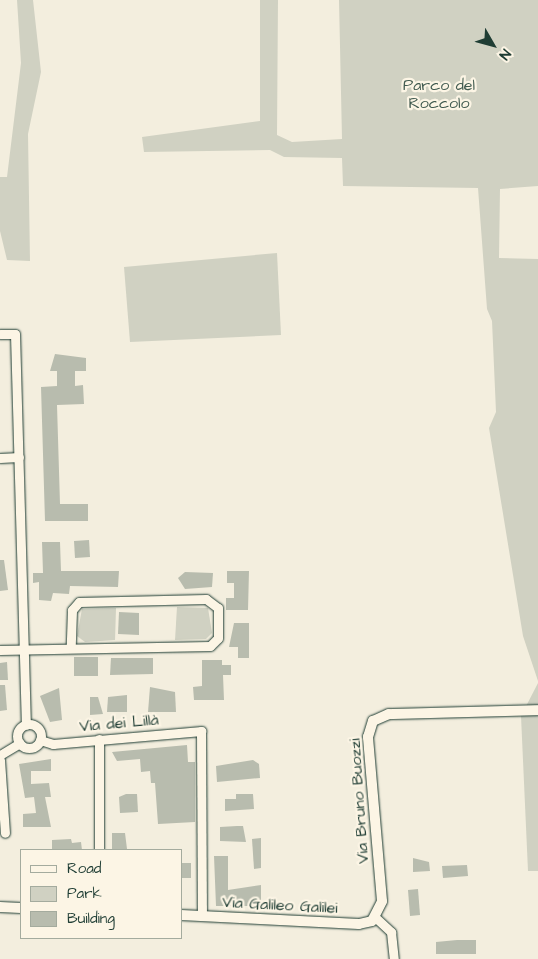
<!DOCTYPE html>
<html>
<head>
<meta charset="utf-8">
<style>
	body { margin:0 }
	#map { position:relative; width:538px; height:959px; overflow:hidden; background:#f3eede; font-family:"Architects Daughter",sans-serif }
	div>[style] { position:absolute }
	.green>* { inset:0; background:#d0d1c2 }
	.building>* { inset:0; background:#b8bcae }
	.roads { filter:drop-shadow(0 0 1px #1f3d34) drop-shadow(0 0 1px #1f3d34) }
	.minor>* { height:9px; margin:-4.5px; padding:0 4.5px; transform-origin:4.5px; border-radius:4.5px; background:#fcf5e5 }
	.minor>.ring { margin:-4.5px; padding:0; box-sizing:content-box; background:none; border:9px solid #fcf5e5; border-radius:50% }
	.tertiary>* { height:10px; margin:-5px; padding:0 5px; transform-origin:5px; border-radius:5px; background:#fcf5e5 }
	span { translate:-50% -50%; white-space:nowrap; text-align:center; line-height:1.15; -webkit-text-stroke:4.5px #fcf5e5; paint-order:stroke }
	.park-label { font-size:16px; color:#425b50 }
	.street-label { font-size:16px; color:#1f3d34 }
	.legend { position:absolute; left:20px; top:849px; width:162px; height:90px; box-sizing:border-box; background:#fcf5e5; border:1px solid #a4ab9e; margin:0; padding:6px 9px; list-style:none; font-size:15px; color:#1f3d34 }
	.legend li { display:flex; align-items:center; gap:10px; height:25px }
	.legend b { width:25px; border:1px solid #a4ab9e }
	.north { position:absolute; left:468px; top:20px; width:50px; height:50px; -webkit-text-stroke:4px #fcf5e5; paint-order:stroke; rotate:128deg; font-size:14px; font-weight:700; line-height:20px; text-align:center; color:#1f3d34 }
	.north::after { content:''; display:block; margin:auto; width:18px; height:22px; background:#1f3d34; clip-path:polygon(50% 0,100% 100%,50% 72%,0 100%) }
</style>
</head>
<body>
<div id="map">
	<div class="green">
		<i style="clip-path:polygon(17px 0,33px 0,41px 72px,28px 134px,30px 261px,7px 260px,0 231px,0 177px,7px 177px,21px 63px)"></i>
		<i style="clip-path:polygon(260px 0,278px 0,277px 135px,292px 142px,342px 139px,339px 0,538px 0,538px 186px,500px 189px,499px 258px,538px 259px,538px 681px,523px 636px,489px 428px,496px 412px,492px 321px,487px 309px,478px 188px,343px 186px,342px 158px,284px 157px,270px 150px,144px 152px,142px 137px,260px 121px)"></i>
		<i style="clip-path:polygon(277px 253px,281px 335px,130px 342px,124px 267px)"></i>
		<i style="clip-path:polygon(177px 607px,208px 608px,212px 633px,206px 639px,175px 640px)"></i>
		<i style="clip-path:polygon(116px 608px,115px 640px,85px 642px,77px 636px,82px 609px)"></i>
		<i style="clip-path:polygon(538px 683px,538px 871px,528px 871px,521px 716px)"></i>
	</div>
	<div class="building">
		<i style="clip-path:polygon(55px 354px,86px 358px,86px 371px,75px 371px,75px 386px,83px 385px,84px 404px,57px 405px,60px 504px,88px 504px,88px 521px,45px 521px,41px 387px,57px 386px,57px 371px,50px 371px)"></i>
		<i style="clip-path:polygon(89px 540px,90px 557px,75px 558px,74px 541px)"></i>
		<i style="clip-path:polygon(42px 542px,60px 542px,61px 571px,119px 571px,118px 587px,70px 586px,69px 594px,53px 593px,51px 601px,39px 600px,39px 582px,33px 583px,33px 573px,43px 573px)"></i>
		<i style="clip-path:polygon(0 560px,4px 560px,8px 590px,0 591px)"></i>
		<i style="clip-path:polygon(227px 571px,249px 571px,248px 610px,226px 610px,226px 598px,234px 598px,234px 583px,227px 583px)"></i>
		<i style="clip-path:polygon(185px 572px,213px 573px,212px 587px,185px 589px,178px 578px)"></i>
		<i style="clip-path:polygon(119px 612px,139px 613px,139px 635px,118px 634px)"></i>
		<i style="clip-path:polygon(234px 623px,249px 623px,249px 658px,238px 658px,238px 647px,229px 647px)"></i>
		<i style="clip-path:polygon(74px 657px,98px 657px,98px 676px,74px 676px)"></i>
		<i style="clip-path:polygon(111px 658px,153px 658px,153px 674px,110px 675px)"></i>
		<i style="clip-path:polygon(202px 660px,222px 660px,222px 665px,231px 665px,231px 675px,223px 675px,224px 700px,194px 700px,193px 687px,202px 686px)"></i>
		<i style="clip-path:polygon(7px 662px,8px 680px,0 680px,0 663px)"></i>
		<i style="clip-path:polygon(0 685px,5px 685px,7px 710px,0 711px)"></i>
		<i style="clip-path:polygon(150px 687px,175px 692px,176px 712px,148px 712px)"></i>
		<i style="clip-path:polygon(59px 688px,62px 720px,50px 722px,40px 696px)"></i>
		<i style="clip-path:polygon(127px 695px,127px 712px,107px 712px,108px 697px)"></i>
		<i style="clip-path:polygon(90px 697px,98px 697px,103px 714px,90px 715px)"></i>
		<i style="clip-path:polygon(187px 745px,188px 762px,195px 762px,195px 822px,158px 824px,155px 783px,151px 783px,150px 771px,141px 772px,140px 759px,117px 761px,112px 752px)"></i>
		<i style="clip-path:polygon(51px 759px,51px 771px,31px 771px,31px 784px,49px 783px,51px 797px,45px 797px,51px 827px,23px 827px,23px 814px,36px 813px,34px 797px,25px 798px,19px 764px)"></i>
		<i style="clip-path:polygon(253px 760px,259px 764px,260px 778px,217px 782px,216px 766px)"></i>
		<i style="clip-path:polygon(126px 794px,137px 794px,138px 812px,120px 813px,119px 797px)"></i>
		<i style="clip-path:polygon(236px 794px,253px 794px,254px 809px,225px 811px,225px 799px,236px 799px)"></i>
		<i style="clip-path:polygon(237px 826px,243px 826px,246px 842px,220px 841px,220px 827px)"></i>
		<i style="clip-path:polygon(112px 833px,125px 833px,127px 849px,112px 849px)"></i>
		<i style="clip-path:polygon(261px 838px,261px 868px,254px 869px,252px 839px)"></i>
		<i style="clip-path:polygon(71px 839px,72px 843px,81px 842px,82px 850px,52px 850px,52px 840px)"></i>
		<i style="clip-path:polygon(214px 856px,228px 856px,228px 890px,261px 885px,261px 906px,216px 906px)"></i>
		<i style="clip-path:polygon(413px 858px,429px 862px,430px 871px,413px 872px)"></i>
		<i style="clip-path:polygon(181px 863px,191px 863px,191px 878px,181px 878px)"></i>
		<i style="clip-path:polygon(467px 865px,468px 876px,443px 878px,442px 866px)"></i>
		<i style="clip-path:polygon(418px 889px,420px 915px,410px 916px,408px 890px)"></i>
		<i style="clip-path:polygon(457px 940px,476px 940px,476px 954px,436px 954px,436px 942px)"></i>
	</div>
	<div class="roads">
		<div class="minor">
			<i style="left:0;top:334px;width:15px"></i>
			<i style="left:15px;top:334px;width:391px;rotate:88.4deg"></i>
			<i style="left:0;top:458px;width:19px;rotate:-3deg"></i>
			<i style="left:0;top:650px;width:210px;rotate:-1.1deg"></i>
			<i style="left:210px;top:646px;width:11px;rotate:-45deg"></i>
			<i style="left:218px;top:638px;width:30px;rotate:-90deg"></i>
			<i style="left:218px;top:608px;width:15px;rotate:-143deg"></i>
			<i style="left:206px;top:599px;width:127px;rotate:178.6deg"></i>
			<i style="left:79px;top:602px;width:11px;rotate:131deg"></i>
			<i style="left:72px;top:610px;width:38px;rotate:92deg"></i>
			<i class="ring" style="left:17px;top:724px;width:15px;height:15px"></i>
			<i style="left:40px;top:740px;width:14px;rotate:17deg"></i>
			<i style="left:53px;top:744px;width:149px;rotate:-5deg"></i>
			<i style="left:201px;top:731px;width:185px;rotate:89.7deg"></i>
			<i style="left:0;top:755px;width:23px;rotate:-31deg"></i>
			<i style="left:0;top:760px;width:73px;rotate:86.1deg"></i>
			<i style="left:99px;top:850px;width:111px;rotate:-90deg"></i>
			<i style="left:376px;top:918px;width:21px;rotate:43deg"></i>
			<i style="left:391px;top:932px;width:27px;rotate:84deg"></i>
		</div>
		<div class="tertiary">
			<i style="left:0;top:907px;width:21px;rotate:3deg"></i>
			<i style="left:181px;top:915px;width:178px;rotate:2.9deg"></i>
			<i style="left:359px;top:924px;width:13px;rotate:-13deg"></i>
			<i style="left:372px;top:921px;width:22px;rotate:-63deg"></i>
			<i style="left:382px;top:901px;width:165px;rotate:-94.9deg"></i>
			<i style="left:368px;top:737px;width:17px;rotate:-73deg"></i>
			<i style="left:373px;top:721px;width:17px;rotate:-24deg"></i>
			<i style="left:389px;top:714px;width:149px;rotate:-1.5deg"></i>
		</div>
	</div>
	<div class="park-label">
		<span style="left:439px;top:94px">Parco del<br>Roccolo</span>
	</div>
	<div class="street-label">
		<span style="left:119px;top:723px;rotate:-5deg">Via dei Lillà</span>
		<span style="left:359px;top:801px;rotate:-94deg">Via Bruno Buozzi</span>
		<span style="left:280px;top:905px;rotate:3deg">Via Galileo Galilei</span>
	</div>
	<ul class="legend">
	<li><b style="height:6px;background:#fcf5e5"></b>Road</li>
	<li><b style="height:14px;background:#d0d1c2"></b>Park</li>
	<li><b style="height:14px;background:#b8bcae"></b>Building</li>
	</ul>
	<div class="north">N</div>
</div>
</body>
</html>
